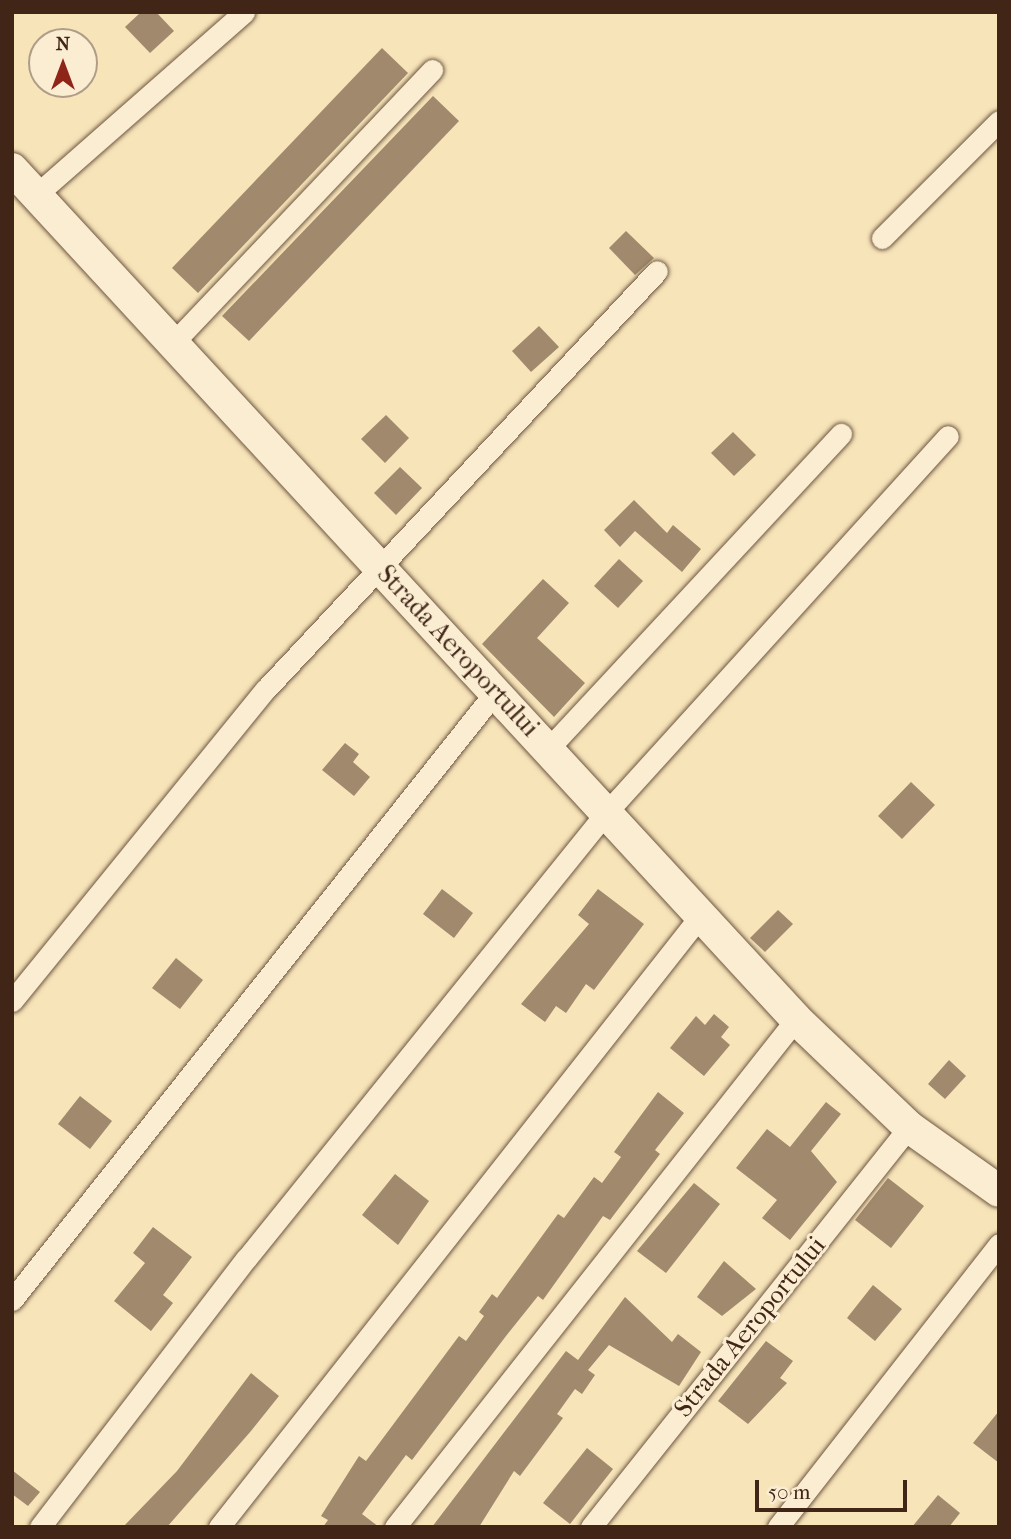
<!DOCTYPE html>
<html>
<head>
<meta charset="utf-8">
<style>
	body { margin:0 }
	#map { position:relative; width:1011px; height:1539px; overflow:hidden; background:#f7e4b9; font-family:"IM FELL French Canon",serif }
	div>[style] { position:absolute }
	.building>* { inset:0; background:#a0896c }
	.roads { filter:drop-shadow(0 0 2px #6e5640) drop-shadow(0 0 2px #6e5640) }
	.street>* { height:21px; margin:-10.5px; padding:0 10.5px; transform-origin:10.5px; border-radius:10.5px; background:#faedd2 }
	.secondary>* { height:32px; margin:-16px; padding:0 16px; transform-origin:16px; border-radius:16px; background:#faedd2 }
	span { translate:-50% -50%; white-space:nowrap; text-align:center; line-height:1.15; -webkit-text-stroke:6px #faedd2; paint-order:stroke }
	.street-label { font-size:26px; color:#412618 }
	.frame { position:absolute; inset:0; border:14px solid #412618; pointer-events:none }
	.north { position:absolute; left:28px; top:28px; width:70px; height:70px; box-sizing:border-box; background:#faedd2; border:2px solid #b09d88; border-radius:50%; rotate:0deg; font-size:19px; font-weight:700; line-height:28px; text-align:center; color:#412618 }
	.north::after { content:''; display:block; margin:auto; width:24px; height:32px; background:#8f2418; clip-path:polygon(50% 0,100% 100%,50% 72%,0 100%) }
	.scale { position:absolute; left:755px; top:1480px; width:152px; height:32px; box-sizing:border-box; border:4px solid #412618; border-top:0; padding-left:9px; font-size:21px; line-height:24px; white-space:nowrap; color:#412618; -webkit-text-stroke:5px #faedd2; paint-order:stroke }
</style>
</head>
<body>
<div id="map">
	<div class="building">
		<i style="clip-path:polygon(141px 12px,156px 12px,174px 31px,150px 53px,125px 27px)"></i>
		<i style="clip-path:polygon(382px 48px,408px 73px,198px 293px,172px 268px)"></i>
		<i style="clip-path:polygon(433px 96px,459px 121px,249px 341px,222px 316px)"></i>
		<i style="clip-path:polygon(626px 231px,654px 258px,635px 275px,609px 248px)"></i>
		<i style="clip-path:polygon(539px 326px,559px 347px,531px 372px,512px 351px)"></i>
		<i style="clip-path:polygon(386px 415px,409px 438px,385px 463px,361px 439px)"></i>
		<i style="clip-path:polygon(733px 432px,756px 455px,734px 476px,711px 453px)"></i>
		<i style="clip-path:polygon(400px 467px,422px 488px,396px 515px,374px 493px)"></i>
		<i style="clip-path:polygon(634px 500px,667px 533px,673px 525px,701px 549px,682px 572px,635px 531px,620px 547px,604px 530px)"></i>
		<i style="clip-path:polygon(619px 559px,643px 581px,618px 608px,594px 586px)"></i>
		<i style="clip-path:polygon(543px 579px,569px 603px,537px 638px,585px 683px,554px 717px,482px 644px)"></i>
		<i style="clip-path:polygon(345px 743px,359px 754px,353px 762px,370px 777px,354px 796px,322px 770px)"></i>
		<i style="clip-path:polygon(911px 782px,935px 805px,902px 839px,878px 816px)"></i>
		<i style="clip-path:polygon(442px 889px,473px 913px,454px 938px,423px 914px)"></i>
		<i style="clip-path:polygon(598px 889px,644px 924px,594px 990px,586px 984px,566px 1013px,556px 1006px,545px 1022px,521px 1004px,589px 924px,578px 915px)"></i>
		<i style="clip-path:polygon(778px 910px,793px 924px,765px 952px,750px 938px)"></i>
		<i style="clip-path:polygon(176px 958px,203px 980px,180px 1009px,152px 988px)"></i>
		<i style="clip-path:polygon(714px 1014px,729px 1027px,721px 1037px,730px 1045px,704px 1076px,670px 1048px,696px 1016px,705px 1025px)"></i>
		<i style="clip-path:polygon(949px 1060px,966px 1076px,945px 1099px,928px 1084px)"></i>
		<i style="clip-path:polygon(658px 1092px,684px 1113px,655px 1150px,660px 1154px,610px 1220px,603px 1216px,543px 1300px,538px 1296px,506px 1336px,412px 1460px,406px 1455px,362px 1514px,379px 1527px,323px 1527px,328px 1520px,321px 1516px,359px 1456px,366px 1461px,459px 1336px,466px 1341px,484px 1316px,479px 1312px,492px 1294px,497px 1298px,558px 1214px,564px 1218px,594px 1177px,602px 1183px,621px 1157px,614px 1152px)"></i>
		<i style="clip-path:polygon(80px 1096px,112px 1121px,90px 1149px,58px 1124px)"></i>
		<i style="clip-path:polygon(826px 1102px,841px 1114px,811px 1151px,837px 1182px,790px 1240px,762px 1218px,777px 1200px,736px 1168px,767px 1129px,790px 1147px)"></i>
		<i style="clip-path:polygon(395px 1174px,429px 1201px,398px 1245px,362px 1215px)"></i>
		<i style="clip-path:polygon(888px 1178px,924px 1206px,891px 1248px,855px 1220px)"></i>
		<i style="clip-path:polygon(694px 1183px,720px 1204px,666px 1273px,637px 1251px)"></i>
		<i style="clip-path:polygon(153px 1227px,192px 1257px,163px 1295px,173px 1303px,151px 1331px,114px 1301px,145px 1263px,133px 1253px)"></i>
		<i style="clip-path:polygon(724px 1261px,756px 1289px,722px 1316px,697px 1297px)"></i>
		<i style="clip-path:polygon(873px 1285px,902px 1309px,875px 1341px,847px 1318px)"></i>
		<i style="clip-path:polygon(625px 1297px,672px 1342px,678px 1334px,701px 1352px,679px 1386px,609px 1345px,588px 1370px,595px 1375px,582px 1394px,575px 1389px,557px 1414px,563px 1418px,520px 1476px,514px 1471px,479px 1527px,432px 1527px,566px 1351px,578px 1360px)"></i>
		<i style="clip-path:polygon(766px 1341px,793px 1361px,780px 1378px,787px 1383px,748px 1424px,718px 1401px)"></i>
		<i style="clip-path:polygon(251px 1373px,279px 1396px,251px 1431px,167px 1527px,123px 1527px,177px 1471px)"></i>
		<i style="clip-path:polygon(999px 1411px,999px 1463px,973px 1443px)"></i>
		<i style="clip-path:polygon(587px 1448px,613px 1469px,570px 1524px,543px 1503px)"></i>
		<i style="clip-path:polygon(12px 1470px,40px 1492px,28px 1506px,12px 1494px)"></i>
		<i style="clip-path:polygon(938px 1495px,960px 1513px,949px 1527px,912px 1527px)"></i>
	</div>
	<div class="roads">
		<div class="street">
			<i style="left:36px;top:195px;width:277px;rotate:-41.3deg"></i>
			<i style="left:882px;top:238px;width:165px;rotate:-45deg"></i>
			<i style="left:174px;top:342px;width:375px;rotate:-46.5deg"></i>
			<i style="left:549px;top:748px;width:429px;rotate:-47.1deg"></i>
			<i style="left:12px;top:1001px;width:402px;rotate:-50.9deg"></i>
			<i style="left:266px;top:689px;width:572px;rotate:-46.91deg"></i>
			<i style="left:12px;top:1300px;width:778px;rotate:-51.52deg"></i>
			<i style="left:40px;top:1527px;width:338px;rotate:-52.5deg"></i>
			<i style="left:246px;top:1259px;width:572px;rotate:-51.11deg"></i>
			<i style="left:605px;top:814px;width:510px;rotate:-47.78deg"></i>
			<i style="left:219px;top:1527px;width:779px;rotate:-51.78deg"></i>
			<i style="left:395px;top:1527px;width:647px;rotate:-51.71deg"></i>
			<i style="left:591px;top:1527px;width:511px;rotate:-51.52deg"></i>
			<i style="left:778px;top:1527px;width:359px;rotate:-52deg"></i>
		</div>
		<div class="secondary">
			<i style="left:12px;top:169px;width:1156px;rotate:47.31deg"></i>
			<i style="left:796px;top:1019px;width:156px;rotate:43.7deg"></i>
			<i style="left:909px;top:1127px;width:110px;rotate:35.4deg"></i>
		</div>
	</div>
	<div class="street-label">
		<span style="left:458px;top:651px;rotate:47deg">Strada Aeroportului</span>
		<span style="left:750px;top:1327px;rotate:-51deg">Strada Aeroportului</span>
	</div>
	<div class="frame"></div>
	<div class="north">N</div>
	<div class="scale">50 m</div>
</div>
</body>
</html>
